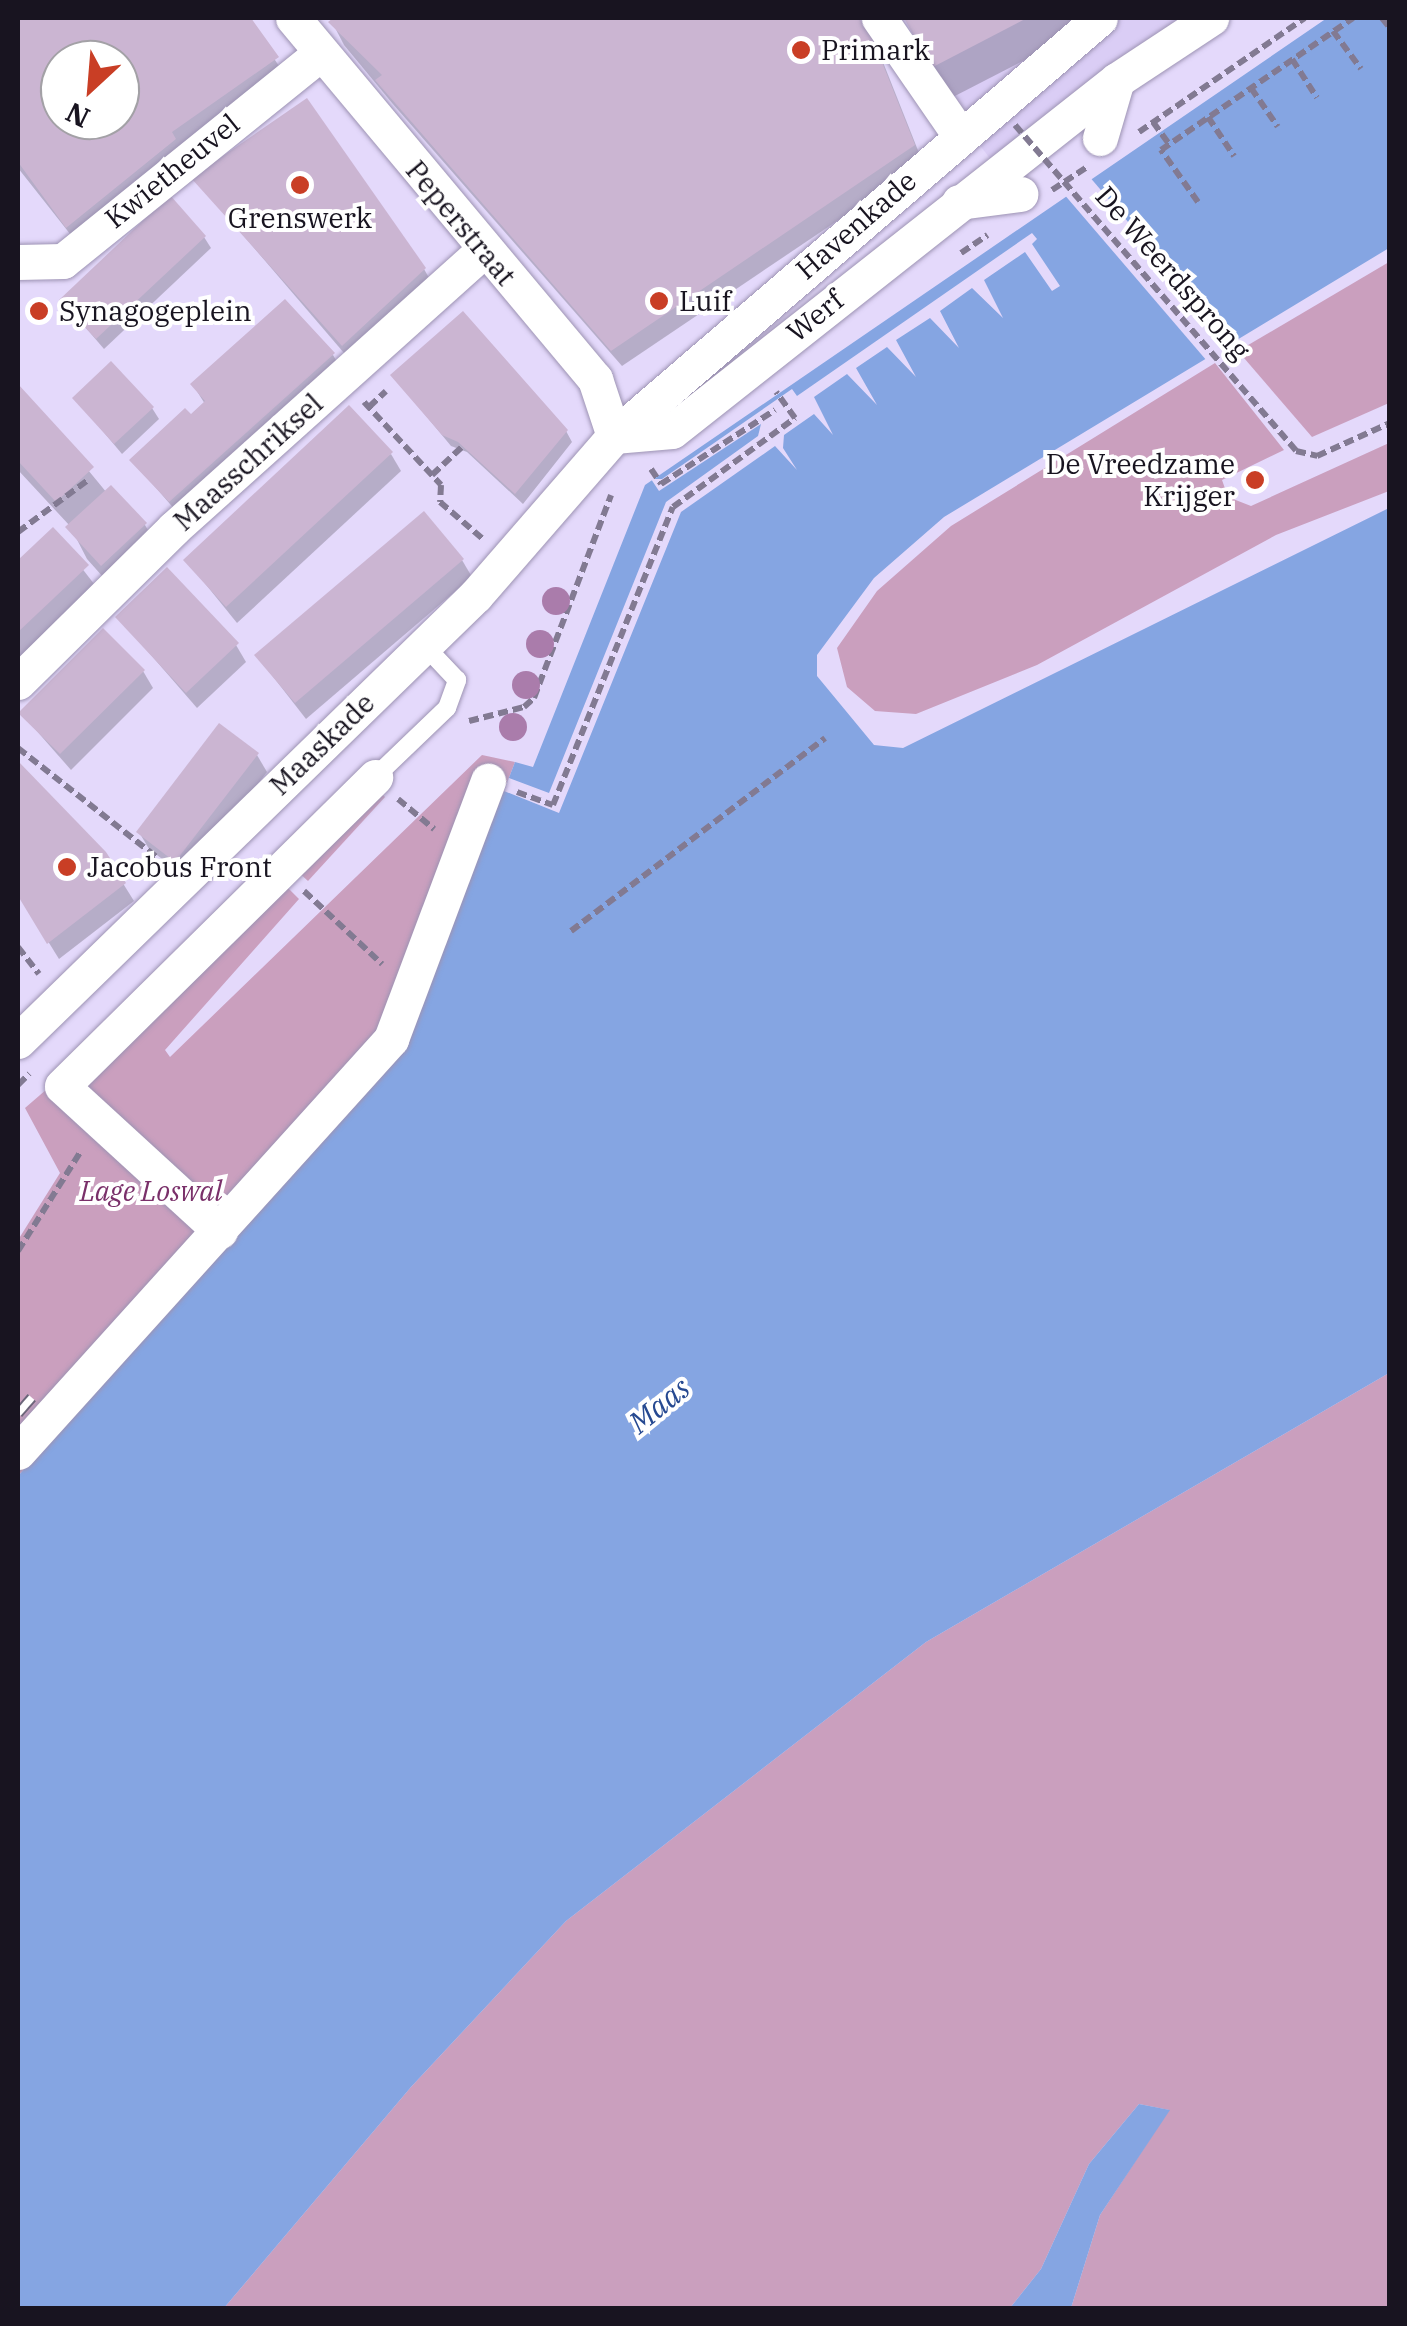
<!DOCTYPE html>
<html>
<head>
<meta charset="utf-8">
<style>
	body { margin:0 }
	#map { position:relative; width:1407px; height:2326px; overflow:hidden; background:#e4d9fb; font-family:"IBM Plex Serif",serif }
	div>[style] { position:absolute }
	.built>* { inset:0; background:#dacdf5 }
	.green>* { inset:0; background:#ca9fbe }
	.water>* { inset:0; background:#85a5e2 }
	.pier>* { inset:0; background:#e4d9fb }
	.shadow>* { inset:0; background:#0003 }
	.building>* { inset:0; background:#cbb5d2 }
	.path>* { height:6px; margin-top:-3px; transform-origin:0; background:repeating-linear-gradient(90deg,#827a92 0 10px,transparent 0 15px) }
	.roads { filter:drop-shadow(0 0 2px #9d93b3) drop-shadow(0 0 2px #9d93b3) }
	.lane>* { height:18px; margin:-9px; padding:0 9px; transform-origin:9px; border-radius:9px; background:#fff }
	.street>* { height:35px; margin:-17.5px; padding:0 17.5px; transform-origin:17.5px; border-radius:17.5px; background:#fff }
	.rail>* { height:11px; margin-top:-5.5px; transform-origin:0; background:repeating-linear-gradient(90deg,#fff 0 22px,#6c657a 0 44px); box-sizing:border-box; border-block:2px solid #6c657a }
	.path-bridge>* { height:6px; margin-top:-3px; transform-origin:0; background:repeating-linear-gradient(90deg,#827a92 0 10px,transparent 0 15px) }
	.trees>* { width:28px; height:28px; margin:-14px; border-radius:50%; background:#aa7cab }
	.dots>* { width:28px; height:28px; translate:-50% -50%; box-sizing:border-box; border:5px solid #fff; border-radius:50% }
	span { translate:-50% -50%; white-space:nowrap; text-align:center; line-height:1.15; -webkit-text-stroke:8px #fff; paint-order:stroke }
	.poi-label { font-size:28px; color:#181420 }
	.left { translate:0 -50%; text-align:left }
	.right { translate:-100% -50%; text-align:right }
	.street-label { font-size:28px; color:#181420 }
	.park-label { font-size:28px; color:#7a306a; font-style:italic }
	.water-label { font-size:30px; color:#264991; font-style:italic }
	.frame { position:absolute; inset:0; border:20px solid #181420; pointer-events:none }
	.north { position:absolute; left:40px; top:40px; width:100px; height:100px; box-sizing:border-box; background:#fff; border:2px solid #a3a1a6; border-radius:50%; rotate:206deg; font-size:28px; font-weight:700; line-height:40px; text-align:center; color:#181420 }
	.north::after { content:''; display:block; margin:auto; width:35px; height:45px; background:#c93e25; clip-path:polygon(50% 0,100% 100%,50% 72%,0 100%) }
</style>
</head>
<body>
<div id="map">
	<div class="built">
		<i style="clip-path:polygon(884px 18px,1207px 18px,991px 160px)"></i>
	</div>
	<div class="green">
		<i style="clip-path:polygon(1389px 262px,1389px 403px,1312px 437px,1238px 351px)"></i>
		<i style="clip-path:polygon(1215px 363px,1284px 450px,1222px 480px,1228px 497px,1251px 506px,1389px 443px,1389px 491px,1276px 535px,1037px 665px,916px 714px,875px 711px,847px 687px,837px 648px,877px 591px,951px 526px)"></i>
		<i style="clip-path:polygon(482px 755px,515px 762px,404px 1050px,18px 1476px,18px 1240px,60px 1173px,25px 1108px,284px 884px,299px 899px,165px 1050px,170px 1057px)"></i>
		<i style="clip-path:polygon(379px 791px,385px 797px,308px 881px,297px 871px)"></i>
		<i style="clip-path:polygon(1389px 1373px,1389px 2308px,1071px 2308px,1100px 2215px,1169px 2110px,1139px 2104px,1089px 2164px,1041px 2269px,1010px 2308px,224px 2308px,411px 2087px,566px 1921px,926px 1642px)"></i>
	</div>
	<div class="water">
		<i style="clip-path:polygon(1327px 18px,1389px 18px,1389px 248px,944px 517px,874px 578px,817px 655px,817px 676px,874px 745px,903px 748px,1389px 508px,1389px 1373px,926px 1642px,566px 1921px,411px 2087px,224px 2308px,18px 2308px,18px 1476px,404px 1050px,515px 762px,533px 767px,645px 485px)"></i>
		<i style="clip-path:polygon(1139px 2104px,1170px 2110px,1100px 2215px,1071px 2308px,1010px 2308px,1041px 2269px,1089px 2164px)"></i>
	</div>
	<div class="pier">
		<i style="clip-path:polygon(1088px 175px,1234px 346px,1207px 361px,1063px 193px)"></i>
		<i style="clip-path:polygon(1032px 233px,1037px 239px,1032px 244px,1060px 286px,1052px 291px,1025px 252px,984px 280px,1003px 318px,972px 288px,940px 311px,959px 348px,930px 318px,896px 340px,916px 377px,887px 347px,856px 368px,877px 405px,847px 374px,814px 397px,833px 435px,814px 414px,784px 435px,783px 448px,797px 470px,775px 446px,681px 512px,559px 813px,504px 791px,509px 778px,549px 793px,666px 502px,758px 436px,761px 424px,659px 491px,651px 479px,662px 479px,792px 389px,797px 396px)"></i>
	</div>
	<div class="shadow">
		<i style="clip-path:polygon(evenodd,18px 18px,247px 18px,289px 81px,78px 244px,18px 168px,18px 18px,60px 60px,120px 60px,120px 120px,60px 120px,60px 60px)"></i>
		<i style="clip-path:polygon(330px 18px,855px 18px,877px 47px,923px 163px,622px 366px,392px 103px,344px 45px)"></i>
		<i style="clip-path:polygon(907px 18px,1106px 18px,951px 98px)"></i>
		<i style="clip-path:polygon(195px 179px,424px 269px,437px 292px,356px 367px)"></i>
		<i style="clip-path:polygon(204px 237px,211px 248px,104px 349px,62px 300px)"></i>
		<i style="clip-path:polygon(333px 355px,343px 372px,176px 511px,132px 460px,205px 404px,193px 385px)"></i>
		<i style="clip-path:polygon(393px 376px,566px 431px,572px 442px,523px 504px,467px 452px,451px 446px)"></i>
		<i style="clip-path:polygon(18px 385px,107px 493px,145px 525px,163px 556px,120px 596px,87px 559px,70px 526px,18px 470px)"></i>
		<i style="clip-path:polygon(75px 398px,152px 408px,159px 419px,122px 454px)"></i>
		<i style="clip-path:polygon(391px 454px,401px 471px,237px 623px,186px 560px)"></i>
		<i style="clip-path:polygon(53px 531px,105px 598px,18px 680px,18px 564px)"></i>
		<i style="clip-path:polygon(462px 560px,472px 577px,306px 719px,257px 656px)"></i>
		<i style="clip-path:polygon(118px 617px,236px 645px,246px 662px,197px 708px)"></i>
		<i style="clip-path:polygon(143px 671px,153px 688px,71px 770px,21px 713px)"></i>
		<i style="clip-path:polygon(257px 755px,267px 772px,186px 877px,149px 849px,139px 832px)"></i>
		<i style="clip-path:polygon(18px 764px,104px 853px,134px 901px,59px 959px,18px 893px)"></i>
	</div>
	<div class="building">
		<i style="clip-path:polygon(evenodd,18px 18px,251px 18px,279px 57px,172px 132px,176px 139px,66px 228px,18px 162px,18px 18px,60px 60px,120px 60px,120px 120px,60px 120px,60px 60px)"></i>
		<i style="clip-path:polygon(333px 18px,858px 18px,868px 27px,915px 145px,611px 351px,375px 80px,382px 75px,328px 22px)"></i>
		<i style="clip-path:polygon(904px 18px,1027px 18px,931px 68px)"></i>
		<i style="clip-path:polygon(307px 98px,426px 268px,342px 346px,191px 178px)"></i>
		<i style="clip-path:polygon(170px 195px,206px 236px,96px 339px,59px 300px)"></i>
		<i style="clip-path:polygon(285px 299px,335px 353px,169px 502px,129px 460px,185px 408px,191px 414px,205px 401px,190px 384px)"></i>
		<i style="clip-path:polygon(463px 311px,568px 430px,515px 494px,458px 442px,442px 435px,390px 375px)"></i>
		<i style="clip-path:polygon(111px 361px,154px 407px,114px 444px,72px 398px)"></i>
		<i style="clip-path:polygon(18px 384px,94px 467px,56px 502px,18px 461px)"></i>
		<i style="clip-path:polygon(349px 405px,393px 452px,226px 607px,183px 560px)"></i>
		<i style="clip-path:polygon(111px 485px,147px 523px,101px 566px,65px 527px)"></i>
		<i style="clip-path:polygon(424px 511px,464px 559px,295px 703px,254px 655px)"></i>
		<i style="clip-path:polygon(53px 527px,89px 565px,18px 632px,18px 560px)"></i>
		<i style="clip-path:polygon(167px 567px,239px 643px,186px 693px,115px 617px)"></i>
		<i style="clip-path:polygon(103px 628px,145px 670px,60px 754px,18px 713px)"></i>
		<i style="clip-path:polygon(219px 723px,259px 753px,175px 862px,136px 832px)"></i>
		<i style="clip-path:polygon(18px 761px,106px 852px,126px 883px,47px 944px,18px 896px)"></i>
	</div>
	<div class="path">
		<i style="left:1382px;top:18px;width:13px;rotate:51deg"></i>
		<i style="left:1333px;top:31px;width:47px;rotate:53.6deg"></i>
		<i style="left:1292px;top:59px;width:46px;rotate:57.3deg"></i>
		<i style="left:1251px;top:88px;width:47px;rotate:55.3deg"></i>
		<i style="left:1208px;top:117px;width:47px;rotate:56.3deg"></i>
		<i style="left:1153px;top:122px;width:27px;rotate:54deg"></i>
		<i style="left:1139px;top:132px;width:201px;rotate:-34.5deg"></i>
		<i style="left:1052px;top:190px;width:42px;rotate:-33.3deg"></i>
		<i style="left:1198px;top:202px;width:64px;rotate:-125.4deg"></i>
		<i style="left:1161px;top:150px;width:233px;rotate:-34.5deg"></i>
		<i style="left:961px;top:253px;width:32px;rotate:-34deg"></i>
		<i style="left:364px;top:402px;width:113px;rotate:47.1deg"></i>
		<i style="left:441px;top:485px;width:17px;rotate:93deg"></i>
		<i style="left:440px;top:502px;width:57px;rotate:40.7deg"></i>
		<i style="left:369px;top:407px;width:23px;rotate:-43deg"></i>
		<i style="left:1296px;top:451px;width:22px;rotate:13deg"></i>
		<i style="left:1317px;top:456px;width:80px;rotate:-24.3deg"></i>
		<i style="left:651px;top:469px;width:18px;rotate:56deg"></i>
		<i style="left:661px;top:484px;width:136px;rotate:-33deg"></i>
		<i style="left:432px;top:475px;width:42px;rotate:-43.1deg"></i>
		<i style="left:18px;top:532px;width:87px;rotate:-36.6deg"></i>
		<i style="left:469px;top:721px;width:57px;rotate:-14.3deg"></i>
		<i style="left:524px;top:707px;width:13px;rotate:-42deg"></i>
		<i style="left:534px;top:698px;width:217px;rotate:-69.2deg"></i>
		<i style="left:18px;top:748px;width:178px;rotate:38.2deg"></i>
		<i style="left:517px;top:792px;width:38px;rotate:20deg"></i>
		<i style="left:553px;top:805px;width:321px;rotate:-68.1deg"></i>
		<i style="left:673px;top:507px;width:151px;rotate:-36.1deg"></i>
		<i style="left:795px;top:418px;width:32px;rotate:-126deg"></i>
		<i style="left:398px;top:799px;width:47px;rotate:39.8deg"></i>
		<i style="left:304px;top:891px;width:107px;rotate:43.1deg"></i>
		<i style="left:571px;top:931px;width:319px;rotate:-37.2deg"></i>
		<i style="left:18px;top:947px;width:34px;rotate:52deg"></i>
		<i style="left:18px;top:1085px;width:16px;rotate:-45deg"></i>
		<i style="left:18px;top:1251px;width:118px;rotate:-57.8deg"></i>
	</div>
	<div class="roads">
		<div class="lane">
			<i style="left:375px;top:777px;width:100px;rotate:-43.8deg"></i>
			<i style="left:447px;top:708px;width:30px;rotate:-70deg"></i>
			<i style="left:457px;top:680px;width:48px;rotate:-133.3deg"></i>
		</div>
		<div class="street">
			<i style="left:293px;top:18px;width:471px;rotate:50.1deg"></i>
			<i style="left:595px;top:379px;width:60px;rotate:71.6deg"></i>
			<i style="left:879px;top:18px;width:141px;rotate:55.4deg"></i>
			<i style="left:1100px;top:138px;width:60px;rotate:-73.7deg"></i>
			<i style="left:959px;top:202px;width:62px;rotate:-7.5deg"></i>
			<i style="left:18px;top:262px;width:45px;rotate:-1.3deg"></i>
			<i style="left:63px;top:261px;width:328px;rotate:-38.9deg"></i>
			<i style="left:614px;top:436px;width:58px;rotate:-4.9deg"></i>
			<i style="left:672px;top:431px;width:567px;rotate:-38.27deg"></i>
			<i style="left:1117px;top:80px;width:113px;rotate:-33.4deg"></i>
			<i style="left:18px;top:682px;width:219px;rotate:-44.6deg"></i>
			<i style="left:174px;top:528px;width:416px;rotate:-41.9deg"></i>
			<i style="left:18px;top:1041px;width:639px;rotate:-44.24deg"></i>
			<i style="left:476px;top:595px;width:211px;rotate:-49deg"></i>
			<i style="left:614px;top:436px;width:641px;rotate:-40.7deg"></i>
			<i style="left:220px;top:1231px;width:214px;rotate:-137.5deg"></i>
			<i style="left:62px;top:1086px;width:440px;rotate:-44.6deg"></i>
			<i style="left:18px;top:1452px;width:557px;rotate:-47.91deg"></i>
			<i style="left:391px;top:1039px;width:276px;rotate:-69.4deg"></i>
		</div>
	</div>
	<div class="rail">
		<i style="left:18px;top:1413px;width:21px;rotate:-49deg"></i>
	</div>
	<div class="path-bridge">
		<i style="left:1015px;top:125px;width:430px;rotate:49.2deg"></i>
	</div>
	<div class="trees">
		<i style="left:556px;top:601px"></i>
		<i style="left:540px;top:644px"></i>
		<i style="left:526px;top:685px"></i>
		<i style="left:513px;top:727px"></i>
	</div>
	<div class="dots">
		<i style="left:801px;top:50px;background:#c93e25"></i>
		<i style="left:300px;top:185px;background:#c93e25"></i>
		<i style="left:659px;top:301px;background:#c93e25"></i>
		<i style="left:39px;top:311px;background:#c93e25"></i>
		<i style="left:1255px;top:480px;background:#c93e25"></i>
		<i style="left:67px;top:867px;background:#c93e25"></i>
	</div>
	<div class="poi-label">
		<span class="left" style="left:821px;top:50px">Primark</span>
		<span style="left:300px;top:218px">Grenswerk</span>
		<span class="left" style="left:679px;top:301px">Luif</span>
		<span class="left" style="left:59px;top:311px">Synagogeplein</span>
		<span class="right" style="left:1235px;top:480px">De Vreedzame<br>Krijger</span>
		<span class="left" style="left:87px;top:867px">Jacobus Front</span>
	</div>
	<div class="street-label">
		<span style="left:172px;top:171px;rotate:-39deg">Kwietheuvel</span>
		<span style="left:461px;top:223px;rotate:50deg">Peperstraat</span>
		<span style="left:856px;top:225px;rotate:-41deg">Havenkade</span>
		<span style="left:1173px;top:273px;rotate:49deg">De Weerdsprong</span>
		<span style="left:815px;top:316px;rotate:-39deg">Werf</span>
		<span style="left:248px;top:462px;rotate:-42deg">Maasschriksel</span>
		<span style="left:322px;top:744px;rotate:-44deg">Maaskade</span>
	</div>
	<div class="park-label">
		<span style="left:151px;top:1191px">Lage Loswal</span>
	</div>
	<div class="water-label">
		<span style="left:659px;top:1405px;rotate:-39deg">Maas</span>
	</div>
	<div class="frame"></div>
	<div class="north">N</div>
</div>
</body>
</html>
